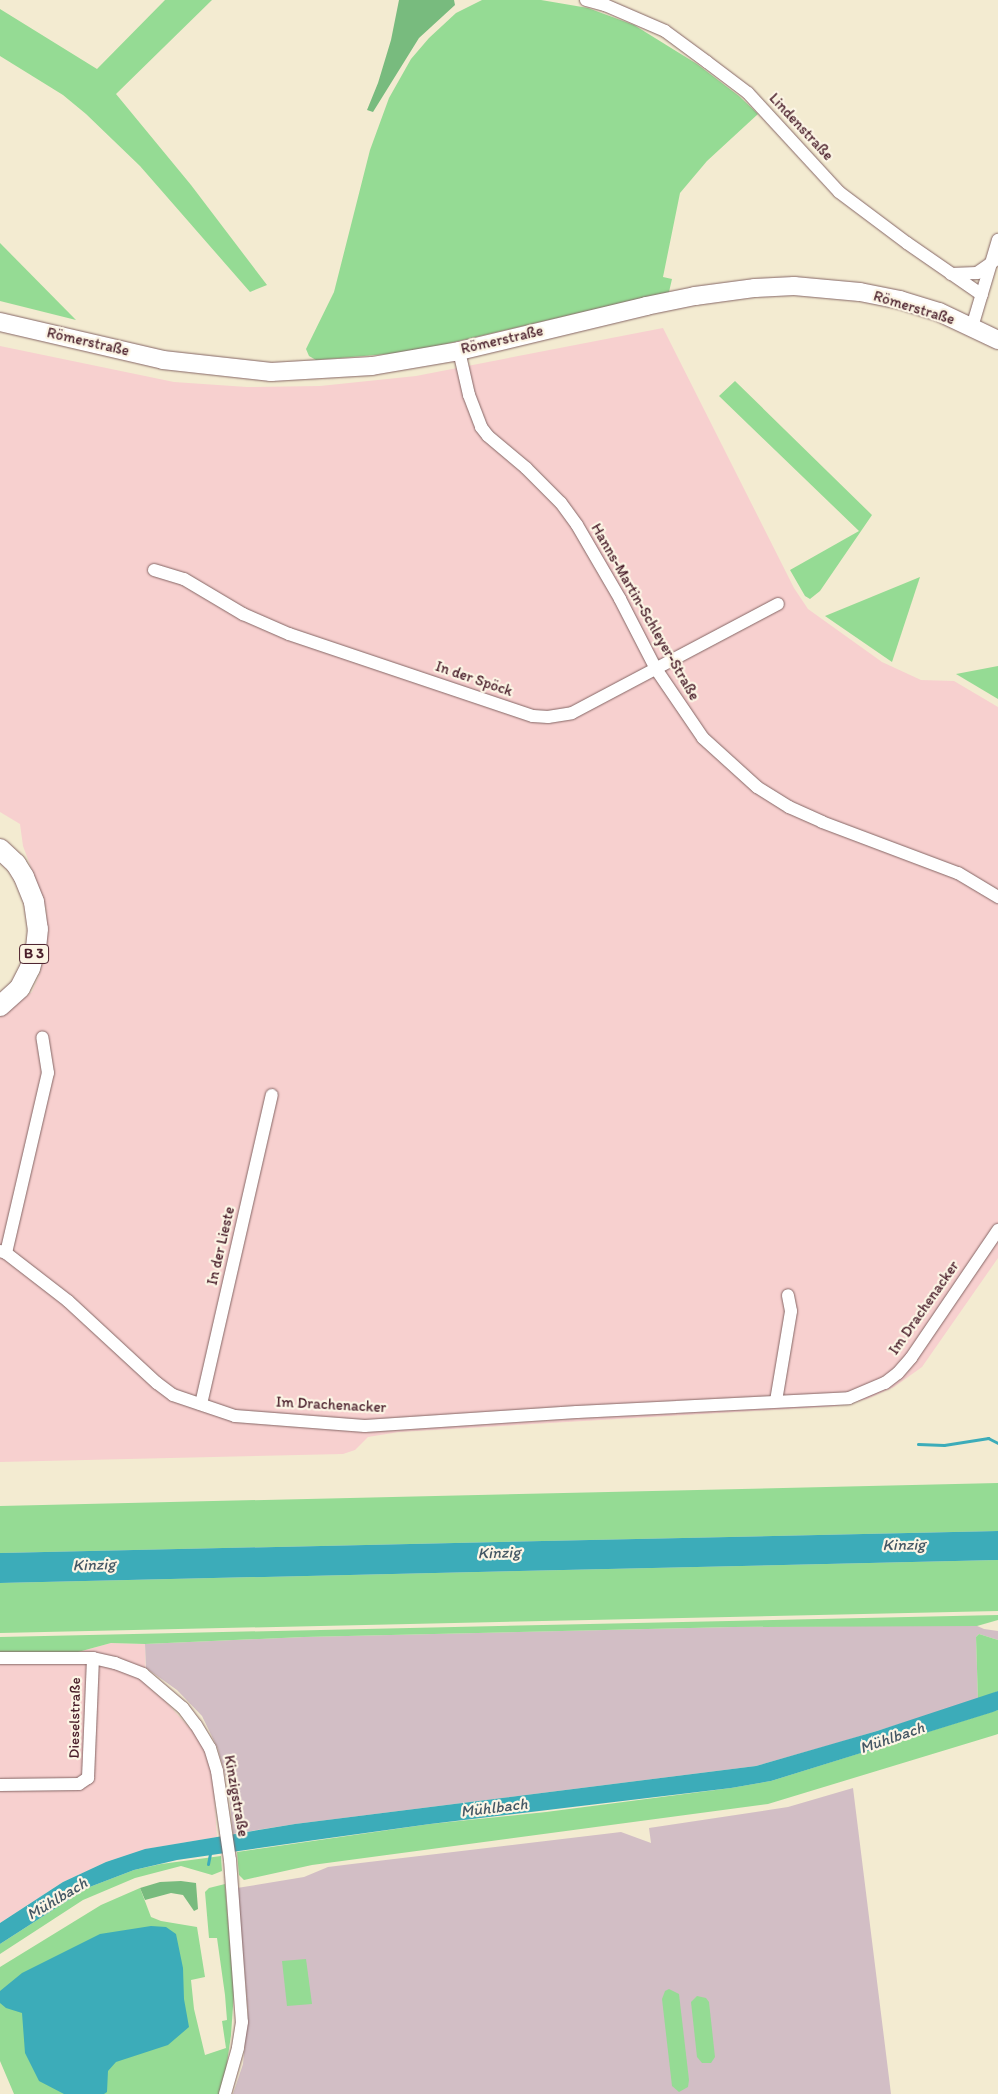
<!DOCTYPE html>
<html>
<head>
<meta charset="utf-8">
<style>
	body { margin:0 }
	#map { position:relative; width:998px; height:2094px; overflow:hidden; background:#f3ebd1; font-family:Itim,sans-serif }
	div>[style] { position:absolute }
	.built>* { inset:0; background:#f7d0cf }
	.industrial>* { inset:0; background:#d2bec5 }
	.green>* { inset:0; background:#95db94 }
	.forest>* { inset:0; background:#78bb7e }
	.water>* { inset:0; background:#3cacb9 }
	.stream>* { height:3px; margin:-1.5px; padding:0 1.5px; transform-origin:1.5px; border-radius:1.5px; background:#3cacb9 }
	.roads { filter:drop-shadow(0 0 1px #856665) drop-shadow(0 0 1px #856665) }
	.street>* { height:12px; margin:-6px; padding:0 6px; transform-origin:6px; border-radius:6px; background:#fff }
	.secondary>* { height:18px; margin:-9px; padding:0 9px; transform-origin:9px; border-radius:9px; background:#fff }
	.primary>* { height:20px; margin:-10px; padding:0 10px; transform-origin:10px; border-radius:10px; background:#fff }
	span { translate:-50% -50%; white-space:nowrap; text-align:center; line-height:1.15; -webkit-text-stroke:4.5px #fcf5e5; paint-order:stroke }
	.shield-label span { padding:1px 4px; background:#fcf5e5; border:1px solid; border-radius:4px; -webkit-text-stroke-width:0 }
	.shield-label { font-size:14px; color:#4a1f2b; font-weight:700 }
	.street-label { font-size:15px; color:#4a1f2b }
	.water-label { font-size:16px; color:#445764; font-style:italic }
</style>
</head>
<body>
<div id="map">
	<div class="built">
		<i style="clip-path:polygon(663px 328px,794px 588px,808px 609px,882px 662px,921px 680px,954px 681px,998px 707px,998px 1258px,922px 1367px,894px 1387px,867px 1399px,836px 1406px,399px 1432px,368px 1437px,355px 1450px,343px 1454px,0 1462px,0 1016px,32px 992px,40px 973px,45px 948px,47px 923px,46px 908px,23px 846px,20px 824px,0 812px,0 346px,174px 382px,247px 387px,320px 386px,416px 376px)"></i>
		<i style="clip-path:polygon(111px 1643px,145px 1644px,146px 1685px,167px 1703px,196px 1735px,208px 1754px,213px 1778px,217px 1837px,146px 1849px,106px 1862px,63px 1882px,0 1923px,0 1652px,78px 1652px)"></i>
	</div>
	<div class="industrial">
		<i style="clip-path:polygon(975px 1625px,984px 1629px,998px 1631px,998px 1640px,979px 1634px,976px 1637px,978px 1700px,844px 1741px,756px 1766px,295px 1824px,233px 1834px,228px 1785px,218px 1749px,202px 1716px,177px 1690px,146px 1668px,145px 1644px,304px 1637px,733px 1627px)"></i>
		<i style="clip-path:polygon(853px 1788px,891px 2094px,233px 2094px,243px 2064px,248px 2012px,237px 1888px,304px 1877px,328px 1867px,352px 1864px,621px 1832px,651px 1843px,649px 1828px,788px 1807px)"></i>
	</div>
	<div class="green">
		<i style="clip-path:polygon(165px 0,212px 0,116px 94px,191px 185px,267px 285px,250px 292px,140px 166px,86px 114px,63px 95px,0 56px,0 9px,97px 69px)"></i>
		<i style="clip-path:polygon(482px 0,541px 0,588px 8px,634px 25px,697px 64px,739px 96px,758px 114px,707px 161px,680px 193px,663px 277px,672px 279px,669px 292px,412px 352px,316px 360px,309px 356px,306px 349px,334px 292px,370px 150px,389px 98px,411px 59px,429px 38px,456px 13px)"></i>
		<i style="clip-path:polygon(0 243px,76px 320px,0 301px)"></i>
		<i style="clip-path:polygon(735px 381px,872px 515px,820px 591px,810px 599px,805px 596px,790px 570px,859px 531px,719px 396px)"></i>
		<i style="clip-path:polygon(920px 577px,892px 662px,825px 616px)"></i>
		<i style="clip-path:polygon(998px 666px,998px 699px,956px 674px)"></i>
		<i style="clip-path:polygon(998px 1483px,998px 1531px,0 1553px,0 1506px)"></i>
		<i style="clip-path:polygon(998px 1560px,998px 1611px,0 1633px,0 1583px)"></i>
		<i style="clip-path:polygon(998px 1615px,998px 1620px,977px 1626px,733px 1627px,304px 1637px,145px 1644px,111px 1643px,78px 1652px,0 1652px,0 1637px)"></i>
		<i style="clip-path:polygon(979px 1634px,998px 1640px,998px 1691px,978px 1700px,976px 1637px)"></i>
		<i style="clip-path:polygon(998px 1710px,998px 1734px,995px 1735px,768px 1804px,312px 1865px,244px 1880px,239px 1875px,237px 1852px,430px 1824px,546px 1812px,731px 1788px,771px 1781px)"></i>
		<i style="clip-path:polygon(221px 1856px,222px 1871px,212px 1875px,181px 1866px,135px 1878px,83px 1900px,0 1954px,0 1944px,87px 1888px,134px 1870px,161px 1864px)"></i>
		<i style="clip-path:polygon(225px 1884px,234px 1992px,231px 2035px,224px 2084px,219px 2094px,14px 2094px,0 2061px,0 1967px,101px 1905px,140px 1888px,151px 1917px,161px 1921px,197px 1927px,205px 1977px,191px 1980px,194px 2009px,205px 2055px,226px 2048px,222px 2021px,227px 2020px,225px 1995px,217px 1938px,209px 1938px,205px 1892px,209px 1888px)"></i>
		<i style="clip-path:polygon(306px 1959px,312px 2004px,287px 2006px,282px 1961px)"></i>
		<i style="clip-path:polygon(669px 1989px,679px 1994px,689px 2080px,688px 2087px,679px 2092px,672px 2086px,662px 1999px,665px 1991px)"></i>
		<i style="clip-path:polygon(697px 1996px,706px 1998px,709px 2002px,715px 2057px,711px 2063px,702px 2063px,697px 2057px,691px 2002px)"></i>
	</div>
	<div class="forest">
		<i style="clip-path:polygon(399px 0,454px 0,455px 5px,419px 38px,373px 112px,367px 110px,378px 83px,391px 40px)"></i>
		<i style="clip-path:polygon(181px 1881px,196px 1883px,198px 1909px,194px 1911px,183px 1895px,171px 1893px,145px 1900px,140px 1888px,160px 1882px)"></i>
	</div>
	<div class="water">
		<i style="clip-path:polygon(998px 1531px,998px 1560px,0 1583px,0 1553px)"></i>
		<i style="clip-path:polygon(998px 1691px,998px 1710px,993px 1712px,771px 1781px,731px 1788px,430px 1824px,315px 1840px,177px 1860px,134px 1870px,87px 1888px,0 1944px,0 1923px,63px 1882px,106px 1862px,145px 1849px,295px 1824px,756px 1766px,877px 1731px)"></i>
		<i style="clip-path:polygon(151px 1926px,166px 1927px,176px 1934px,183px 1968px,184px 1999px,189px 2027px,168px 2045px,116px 2062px,108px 2071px,107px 2092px,104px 2094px,64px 2094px,39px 2081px,25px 2053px,22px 2013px,6px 2008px,0 2003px,0 1991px,22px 1973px,100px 1934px)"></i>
	</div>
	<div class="stream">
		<i style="left:918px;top:1444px;width:26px;rotate:2deg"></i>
		<i style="left:944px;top:1445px;width:45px;rotate:-9deg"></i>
		<i style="left:988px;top:1438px;width:11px;rotate:27deg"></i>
		<i style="left:208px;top:1864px;width:10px;rotate:-79deg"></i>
	</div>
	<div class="roads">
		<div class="street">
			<i style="left:586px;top:0;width:20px;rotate:15deg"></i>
			<i style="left:605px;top:5px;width:65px;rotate:23.4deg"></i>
			<i style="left:665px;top:31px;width:52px;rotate:36.4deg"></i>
			<i style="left:707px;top:62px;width:51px;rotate:37.1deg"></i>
			<i style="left:748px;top:93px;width:134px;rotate:47.4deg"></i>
			<i style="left:839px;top:192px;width:85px;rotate:36.9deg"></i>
			<i style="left:907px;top:243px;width:91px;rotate:34.7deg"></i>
			<i style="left:951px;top:274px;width:26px;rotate:-2deg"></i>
			<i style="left:977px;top:273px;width:21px;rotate:-35deg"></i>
			<i style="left:972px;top:327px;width:91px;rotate:-73.4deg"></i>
			<i style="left:459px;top:351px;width:45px;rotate:77.2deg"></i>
			<i style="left:469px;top:395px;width:34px;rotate:69deg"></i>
			<i style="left:481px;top:427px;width:11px;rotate:52deg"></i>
			<i style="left:488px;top:436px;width:50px;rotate:40.1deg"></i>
			<i style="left:526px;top:468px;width:49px;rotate:45deg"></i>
			<i style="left:561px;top:503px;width:27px;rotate:54deg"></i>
			<i style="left:577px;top:525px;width:86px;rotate:59.8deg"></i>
			<i style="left:620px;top:599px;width:79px;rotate:62.8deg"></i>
			<i style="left:656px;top:669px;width:83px;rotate:55.7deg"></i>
			<i style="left:703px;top:738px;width:73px;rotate:42.2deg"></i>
			<i style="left:757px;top:787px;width:38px;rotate:32deg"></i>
			<i style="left:789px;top:807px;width:36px;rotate:24deg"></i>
			<i style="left:822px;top:822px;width:145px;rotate:20.6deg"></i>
			<i style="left:958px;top:873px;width:47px;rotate:31deg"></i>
			<i style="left:154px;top:570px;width:31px;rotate:17deg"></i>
			<i style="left:184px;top:579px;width:69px;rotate:30.7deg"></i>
			<i style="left:243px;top:614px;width:50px;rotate:23.5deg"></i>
			<i style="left:289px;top:634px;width:257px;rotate:18.6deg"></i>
			<i style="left:533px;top:716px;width:15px;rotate:4deg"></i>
			<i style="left:548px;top:717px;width:24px;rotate:-9deg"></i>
			<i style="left:572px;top:713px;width:233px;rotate:-27.9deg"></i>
			<i style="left:0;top:1251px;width:6px;rotate:18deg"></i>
			<i style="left:6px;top:1253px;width:78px;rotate:37.7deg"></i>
			<i style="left:68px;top:1301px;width:121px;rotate:42.7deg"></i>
			<i style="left:157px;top:1383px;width:20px;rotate:37deg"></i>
			<i style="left:173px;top:1395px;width:65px;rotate:18.7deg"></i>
			<i style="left:235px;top:1416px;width:130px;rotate:4.4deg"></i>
			<i style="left:365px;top:1426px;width:212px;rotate:-3.8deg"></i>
			<i style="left:577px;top:1412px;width:272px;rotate:-2.9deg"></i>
			<i style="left:849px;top:1398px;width:39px;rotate:-23deg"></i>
			<i style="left:885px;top:1383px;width:16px;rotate:-38deg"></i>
			<i style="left:898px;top:1373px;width:20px;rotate:-49deg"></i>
			<i style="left:911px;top:1358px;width:155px;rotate:-55.8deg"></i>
			<i style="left:6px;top:1253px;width:185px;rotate:-76.9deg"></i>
			<i style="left:48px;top:1073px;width:36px;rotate:-99deg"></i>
			<i style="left:776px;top:1401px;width:91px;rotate:-80.5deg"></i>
			<i style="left:791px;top:1311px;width:16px;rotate:-101deg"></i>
			<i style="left:201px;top:1404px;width:317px;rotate:-77.1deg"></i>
			<i style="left:0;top:1658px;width:93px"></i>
			<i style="left:93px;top:1658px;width:23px;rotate:13deg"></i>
			<i style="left:115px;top:1663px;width:30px;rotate:21deg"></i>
			<i style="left:143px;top:1674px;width:52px;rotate:40.4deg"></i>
			<i style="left:183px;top:1708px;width:21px;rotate:53deg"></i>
			<i style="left:196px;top:1725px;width:27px;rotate:59deg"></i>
			<i style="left:210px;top:1748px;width:24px;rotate:73deg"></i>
			<i style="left:217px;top:1771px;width:90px;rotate:81.7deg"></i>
			<i style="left:230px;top:1860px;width:162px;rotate:85.8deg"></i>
			<i style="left:242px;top:2022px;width:26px;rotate:99deg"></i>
			<i style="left:238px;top:2048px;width:48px;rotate:105.8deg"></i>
			<i style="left:0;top:1785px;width:79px;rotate:-0.7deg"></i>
			<i style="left:79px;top:1784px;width:11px;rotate:-34deg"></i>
			<i style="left:88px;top:1778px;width:120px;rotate:-87.6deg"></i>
		</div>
		<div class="secondary">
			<i style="left:0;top:322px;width:167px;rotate:13.1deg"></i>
			<i style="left:163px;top:360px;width:109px;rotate:6.3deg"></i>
			<i style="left:271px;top:372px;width:101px;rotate:-3.4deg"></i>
			<i style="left:372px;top:366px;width:88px;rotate:-9.8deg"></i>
			<i style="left:459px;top:351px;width:192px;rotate:-13.5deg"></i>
			<i style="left:646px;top:306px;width:50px;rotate:-11.5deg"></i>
			<i style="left:695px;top:296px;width:61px;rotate:-7.6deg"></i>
			<i style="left:755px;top:288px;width:39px;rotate:-3deg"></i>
			<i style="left:794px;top:286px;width:66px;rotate:5.2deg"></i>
			<i style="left:860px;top:292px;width:41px;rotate:11.3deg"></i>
			<i style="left:900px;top:300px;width:41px;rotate:17.1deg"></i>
			<i style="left:939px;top:312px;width:65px;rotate:25.4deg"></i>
		</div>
		<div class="primary">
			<i style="left:0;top:849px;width:22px;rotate:43deg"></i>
			<i style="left:16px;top:864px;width:15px;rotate:58deg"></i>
			<i style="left:24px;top:877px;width:27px;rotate:68deg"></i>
			<i style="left:34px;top:902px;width:27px;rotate:82deg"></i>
			<i style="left:38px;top:929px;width:18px;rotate:96deg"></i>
			<i style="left:36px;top:947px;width:22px;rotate:106deg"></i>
			<i style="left:30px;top:968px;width:22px;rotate:117deg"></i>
			<i style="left:20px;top:988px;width:27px;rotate:138deg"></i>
		</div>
	</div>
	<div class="shield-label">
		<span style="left:34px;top:954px">B 3</span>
	</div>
	<div class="street-label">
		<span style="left:801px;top:127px;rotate:47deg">Lindenstraße</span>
		<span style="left:914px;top:308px;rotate:17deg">Römerstraße</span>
		<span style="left:502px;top:340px;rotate:-13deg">Römerstraße</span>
		<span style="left:88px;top:342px;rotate:13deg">Römerstraße</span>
		<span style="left:645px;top:612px;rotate:60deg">Hanns-Martin-Schleyer-Straße</span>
		<span style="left:474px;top:679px;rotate:19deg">In der Spöck</span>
		<span style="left:221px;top:1246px;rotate:-77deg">In der Lieste</span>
		<span style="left:924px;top:1308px;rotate:-55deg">Im Drachenacker</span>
		<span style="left:331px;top:1405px;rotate:3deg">Im Drachenacker</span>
		<span style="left:75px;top:1718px;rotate:-89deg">Dieselstraße</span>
		<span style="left:236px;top:1796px;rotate:80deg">Kinzigstraße</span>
	</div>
	<div class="water-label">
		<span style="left:904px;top:1545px;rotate:-1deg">Kinzig</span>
		<span style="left:499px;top:1553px;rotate:-2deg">Kinzig</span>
		<span style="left:94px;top:1565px;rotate:-2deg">Kinzig</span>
		<span style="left:892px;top:1738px;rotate:-19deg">Mühlbach</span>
		<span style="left:494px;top:1808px;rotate:-7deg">Mühlbach</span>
		<span style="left:57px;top:1899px;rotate:-31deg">Mühlbach</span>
	</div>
</div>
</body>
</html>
